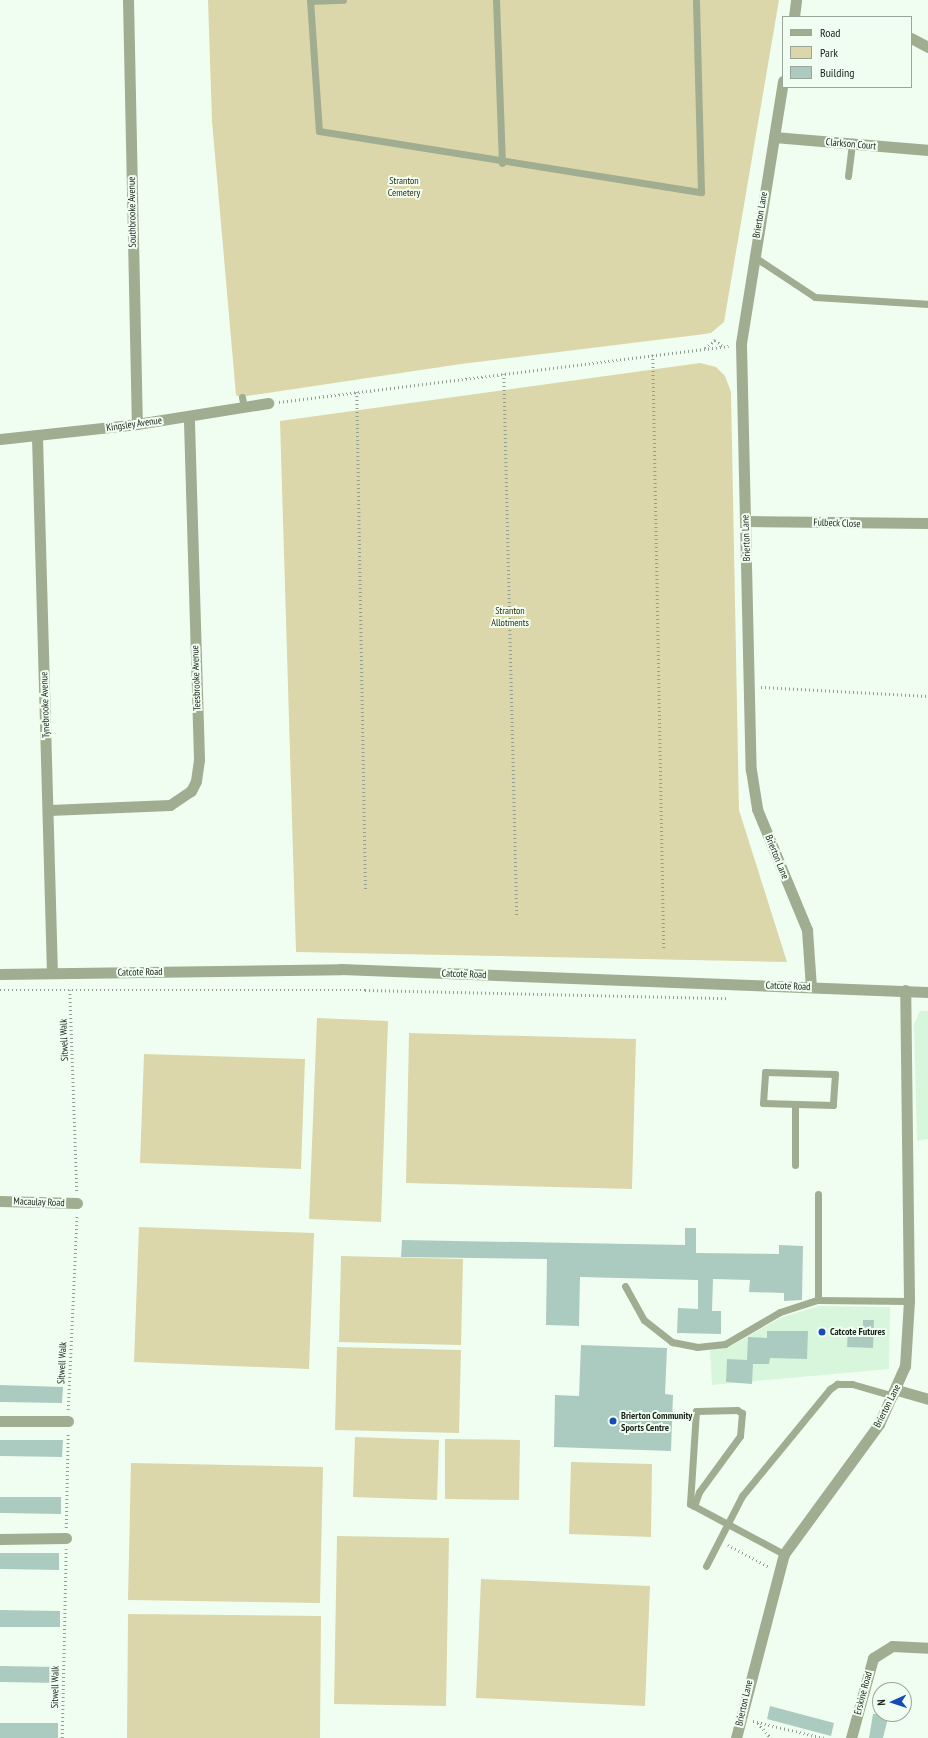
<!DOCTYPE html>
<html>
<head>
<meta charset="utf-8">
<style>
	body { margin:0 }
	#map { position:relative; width:928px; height:1738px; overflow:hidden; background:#f0fef1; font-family:"PT Sans Narrow",sans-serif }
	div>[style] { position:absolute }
	.built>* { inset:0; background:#d8f6dc }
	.green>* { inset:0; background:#dbd7aa }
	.building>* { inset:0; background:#accbc0 }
	.path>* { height:2.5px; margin-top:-1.25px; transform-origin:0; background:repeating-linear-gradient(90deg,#929e93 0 1px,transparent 0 4px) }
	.service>* { height:7px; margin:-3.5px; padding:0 3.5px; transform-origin:3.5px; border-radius:3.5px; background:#a1ad91 }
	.minor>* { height:11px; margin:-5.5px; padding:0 5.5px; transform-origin:5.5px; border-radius:5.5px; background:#a1ad91 }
	.tertiary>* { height:11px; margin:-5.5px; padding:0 5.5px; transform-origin:5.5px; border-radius:5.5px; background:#a1ad91 }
	.dots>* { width:11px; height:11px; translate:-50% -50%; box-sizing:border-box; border:2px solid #f0fef1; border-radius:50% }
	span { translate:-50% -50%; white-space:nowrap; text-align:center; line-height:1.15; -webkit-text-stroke:4px #f0fef1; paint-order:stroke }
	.street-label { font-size:10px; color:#19221a }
	.park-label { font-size:10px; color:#2f2c0d }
	.poi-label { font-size:10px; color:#19221a; font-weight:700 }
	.left { translate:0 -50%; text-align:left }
	.legend { position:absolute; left:782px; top:16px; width:130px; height:72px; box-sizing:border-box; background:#f0fef1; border:1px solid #9aa69b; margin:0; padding:5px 7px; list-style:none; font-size:12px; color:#19221a }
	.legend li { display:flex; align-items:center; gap:8px; height:20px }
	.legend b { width:20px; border:1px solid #9aa69b }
	.north { position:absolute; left:872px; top:1682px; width:40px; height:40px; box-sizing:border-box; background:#f0fef1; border:1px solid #9aa69b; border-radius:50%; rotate:267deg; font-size:11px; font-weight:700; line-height:16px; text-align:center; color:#19221a }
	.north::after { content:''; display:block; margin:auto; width:14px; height:18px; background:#194bb8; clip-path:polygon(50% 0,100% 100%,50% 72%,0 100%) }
</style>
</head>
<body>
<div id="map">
	<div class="built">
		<i style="clip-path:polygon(920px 1011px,928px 1011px,928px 1139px,917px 1141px,914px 1024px)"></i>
		<i style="clip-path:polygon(819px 1306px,890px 1307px,889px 1369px,712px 1385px,710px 1350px,731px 1346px,780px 1318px)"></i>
	</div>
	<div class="green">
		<i style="clip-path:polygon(208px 0,779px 0,724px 322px,711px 333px,697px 335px,461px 364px,240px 397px,236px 395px,212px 121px)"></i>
		<i style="clip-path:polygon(700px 363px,716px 367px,725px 376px,731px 392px,739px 810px,787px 962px,296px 952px,280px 421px)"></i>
		<i style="clip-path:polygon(317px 1018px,388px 1021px,381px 1222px,309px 1219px)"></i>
		<i style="clip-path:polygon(409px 1033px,636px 1039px,632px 1189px,406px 1183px)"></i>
		<i style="clip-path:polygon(144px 1054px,305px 1059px,301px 1169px,140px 1163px)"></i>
		<i style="clip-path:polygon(139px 1227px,314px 1233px,309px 1369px,134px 1362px)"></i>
		<i style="clip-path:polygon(341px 1256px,463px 1259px,461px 1345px,339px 1342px)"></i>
		<i style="clip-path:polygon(337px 1347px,461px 1350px,459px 1433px,335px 1430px)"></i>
		<i style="clip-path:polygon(355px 1437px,439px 1440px,437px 1500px,353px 1497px)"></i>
		<i style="clip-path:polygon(445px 1439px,520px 1440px,519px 1500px,445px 1499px)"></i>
		<i style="clip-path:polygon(571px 1462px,652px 1464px,651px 1537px,569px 1534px)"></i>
		<i style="clip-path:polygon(131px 1463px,323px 1467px,320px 1603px,128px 1600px)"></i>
		<i style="clip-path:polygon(337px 1536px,449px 1538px,446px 1706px,334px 1704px)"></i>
		<i style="clip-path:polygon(481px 1579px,650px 1586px,645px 1706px,476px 1698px)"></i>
		<i style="clip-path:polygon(128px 1614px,321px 1616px,320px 1738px,127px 1738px)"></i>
	</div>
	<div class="building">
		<i style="clip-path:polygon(685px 1228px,696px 1228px,696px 1253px,779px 1254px,779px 1245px,803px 1246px,802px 1300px,784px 1301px,784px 1293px,749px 1292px,750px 1280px,713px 1279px,712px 1311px,721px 1311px,721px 1334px,677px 1333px,678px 1308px,698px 1309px,698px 1280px,580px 1277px,579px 1326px,546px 1325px,547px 1259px,401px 1257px,402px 1240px,685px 1245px)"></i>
		<i style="clip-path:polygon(863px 1320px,874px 1320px,873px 1348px,847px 1347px,848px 1328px,863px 1328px)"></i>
		<i style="clip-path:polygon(767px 1331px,808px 1331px,807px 1359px,770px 1358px,769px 1364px,753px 1364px,752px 1384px,726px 1382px,727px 1359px,747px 1360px,748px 1337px,767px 1338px)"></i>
		<i style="clip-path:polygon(581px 1345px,667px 1348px,665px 1394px,673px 1395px,671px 1451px,554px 1447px,555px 1395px,579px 1396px)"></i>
		<i style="clip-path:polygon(0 1385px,63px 1387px,62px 1403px,0 1402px)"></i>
		<i style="clip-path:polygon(0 1440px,63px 1440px,62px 1457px,0 1456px)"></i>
		<i style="clip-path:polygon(0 1497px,61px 1497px,61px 1514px,0 1513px)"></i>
		<i style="clip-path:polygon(0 1553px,59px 1553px,59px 1570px,0 1569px)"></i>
		<i style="clip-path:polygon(0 1610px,60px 1611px,60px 1627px,0 1627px)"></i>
		<i style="clip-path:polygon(0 1666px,58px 1667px,58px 1683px,0 1682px)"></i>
		<i style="clip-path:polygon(770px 1706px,834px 1723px,831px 1736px,767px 1719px)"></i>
		<i style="clip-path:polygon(873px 1714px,889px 1714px,883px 1738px,869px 1738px)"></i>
		<i style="clip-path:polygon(0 1723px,58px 1723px,58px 1738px,0 1738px)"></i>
	</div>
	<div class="path">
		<i style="left:705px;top:348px;width:13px;rotate:-39deg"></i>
		<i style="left:715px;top:340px;width:10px;rotate:37deg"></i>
		<i style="left:653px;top:355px;width:594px;rotate:88.94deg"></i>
		<i style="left:504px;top:374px;width:542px;rotate:88.63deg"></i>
		<i style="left:357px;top:392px;width:497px;rotate:89deg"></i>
		<i style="left:279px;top:402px;width:453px;rotate:-7.1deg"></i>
		<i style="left:761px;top:687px;width:167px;rotate:3.1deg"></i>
		<i style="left:0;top:990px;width:365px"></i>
		<i style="left:365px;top:990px;width:364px;rotate:1.3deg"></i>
		<i style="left:70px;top:990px;width:202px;rotate:88deg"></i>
		<i style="left:68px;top:1410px;width:195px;rotate:-87.4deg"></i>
		<i style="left:66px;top:1528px;width:95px;rotate:-88.8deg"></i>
		<i style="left:728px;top:1545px;width:47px;rotate:28.2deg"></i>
		<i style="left:753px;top:1721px;width:73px;rotate:13.5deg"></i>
		<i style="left:758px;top:1723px;width:20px;rotate:49deg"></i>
		<i style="left:62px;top:1738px;width:189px;rotate:-88.8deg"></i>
	</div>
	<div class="service">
		<i style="left:310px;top:0;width:131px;rotate:86.1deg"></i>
		<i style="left:319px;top:131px;width:387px;rotate:9.1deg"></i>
		<i style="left:701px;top:192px;width:192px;rotate:-91.5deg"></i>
		<i style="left:496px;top:0;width:163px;rotate:87.9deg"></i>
		<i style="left:310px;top:1px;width:33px;rotate:-2deg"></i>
		<i style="left:848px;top:176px;width:32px;rotate:-83deg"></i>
		<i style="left:753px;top:256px;width:74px;rotate:33.5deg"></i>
		<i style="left:815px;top:297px;width:113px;rotate:3.5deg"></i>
		<i style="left:242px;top:397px;width:10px;rotate:79deg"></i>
		<i style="left:765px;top:1072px;width:70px;rotate:1.6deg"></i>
		<i style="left:835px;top:1074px;width:31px;rotate:94deg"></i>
		<i style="left:833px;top:1105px;width:70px;rotate:-178.4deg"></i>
		<i style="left:763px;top:1103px;width:31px;rotate:-86deg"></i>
		<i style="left:795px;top:1165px;width:61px;rotate:-90deg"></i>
		<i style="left:818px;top:1194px;width:106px;rotate:90deg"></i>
		<i style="left:818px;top:1300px;width:91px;rotate:0.6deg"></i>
		<i style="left:625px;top:1286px;width:39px;rotate:61deg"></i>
		<i style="left:644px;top:1320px;width:36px;rotate:38deg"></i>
		<i style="left:672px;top:1342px;width:25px;rotate:11deg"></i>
		<i style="left:697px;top:1347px;width:28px;rotate:-6deg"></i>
		<i style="left:725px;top:1344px;width:64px;rotate:-30.2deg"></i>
		<i style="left:780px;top:1312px;width:40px;rotate:-18deg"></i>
		<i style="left:694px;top:1506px;width:15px;rotate:-70deg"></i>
		<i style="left:699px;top:1492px;width:69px;rotate:-53.8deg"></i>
		<i style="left:740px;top:1436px;width:23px;rotate:-85deg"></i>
		<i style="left:742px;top:1413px;width:6px;rotate:-149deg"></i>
		<i style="left:737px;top:1410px;width:41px;rotate:178.6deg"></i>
		<i style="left:696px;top:1411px;width:93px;rotate:93.7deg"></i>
		<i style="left:690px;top:1504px;width:4px;rotate:27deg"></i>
		<i style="left:694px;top:1506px;width:102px;rotate:28.1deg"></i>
		<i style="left:706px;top:1566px;width:79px;rotate:-62.8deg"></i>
		<i style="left:742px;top:1496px;width:139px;rotate:-50.6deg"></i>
		<i style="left:830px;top:1389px;width:9px;rotate:-36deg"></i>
		<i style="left:837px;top:1384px;width:15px"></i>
		<i style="left:852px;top:1384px;width:44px;rotate:15.9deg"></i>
	</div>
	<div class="minor">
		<i style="left:128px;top:0;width:424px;rotate:88.8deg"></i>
		<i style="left:911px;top:38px;width:19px;rotate:28deg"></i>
		<i style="left:774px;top:137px;width:155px;rotate:4.8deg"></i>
		<i style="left:37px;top:437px;width:536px;rotate:88.4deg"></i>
		<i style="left:0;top:439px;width:138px;rotate:-6.2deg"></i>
		<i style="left:137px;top:424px;width:133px;rotate:-9.1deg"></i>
		<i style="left:746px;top:521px;width:182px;rotate:0.6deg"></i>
		<i style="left:49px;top:810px;width:121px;rotate:-2.4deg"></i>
		<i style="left:170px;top:805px;width:25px;rotate:-34deg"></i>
		<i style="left:191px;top:791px;width:11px;rotate:-63deg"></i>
		<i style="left:196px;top:781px;width:22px;rotate:-82deg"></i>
		<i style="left:199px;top:759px;width:343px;rotate:-91.7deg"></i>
		<i style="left:0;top:1201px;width:77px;rotate:1.5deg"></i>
		<i style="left:897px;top:1390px;width:32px;rotate:16deg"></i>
		<i style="left:0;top:1421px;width:68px"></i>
		<i style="left:0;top:1539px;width:66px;rotate:-0.9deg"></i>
		<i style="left:736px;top:1738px;width:190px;rotate:-75.4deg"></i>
		<i style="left:784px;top:1554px;width:161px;rotate:-53.8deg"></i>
		<i style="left:879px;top:1424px;width:64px;rotate:-65.9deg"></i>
		<i style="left:905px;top:1366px;width:65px;rotate:-86.5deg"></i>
		<i style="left:909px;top:1301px;width:311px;rotate:-90.7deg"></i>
		<i style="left:851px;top:1738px;width:83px;rotate:-74.6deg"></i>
		<i style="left:873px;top:1658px;width:22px;rotate:-32deg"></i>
		<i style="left:892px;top:1646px;width:36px;rotate:3deg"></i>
	</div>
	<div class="tertiary">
		<i style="left:794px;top:17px;width:17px;rotate:-83deg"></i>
		<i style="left:783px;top:81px;width:266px;rotate:99.1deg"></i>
		<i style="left:741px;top:344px;width:426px;rotate:88.7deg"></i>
		<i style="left:751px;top:770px;width:39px;rotate:81deg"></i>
		<i style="left:757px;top:809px;width:131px;rotate:67.5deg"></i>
		<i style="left:807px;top:930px;width:57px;rotate:86deg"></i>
		<i style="left:0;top:974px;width:341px;rotate:-0.8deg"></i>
		<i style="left:341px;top:969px;width:587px;rotate:2.24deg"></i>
	</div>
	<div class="dots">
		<i style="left:822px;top:1332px;background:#194bb8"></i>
		<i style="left:613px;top:1421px;background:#194bb8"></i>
	</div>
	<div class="street-label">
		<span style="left:851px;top:144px;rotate:5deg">Clarkson Court</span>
		<span style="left:132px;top:212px;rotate:-91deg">Southbrooke Avenue</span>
		<span style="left:760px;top:215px;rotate:-80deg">Brierton Lane</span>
		<span style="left:134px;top:424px;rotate:-8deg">Kingsley Avenue</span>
		<span style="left:837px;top:523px;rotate:2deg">Fulbeck Close</span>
		<span style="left:746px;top:538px;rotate:-92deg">Brierton Lane</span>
		<span style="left:196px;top:678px;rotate:-92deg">Teesbrooke Avenue</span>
		<span style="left:45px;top:705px;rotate:-92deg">Tynebrooke Avenue</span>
		<span style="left:777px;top:857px;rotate:68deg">Brierton Lane</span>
		<span style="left:140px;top:972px;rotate:-1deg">Catcote Road</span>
		<span style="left:464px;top:974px;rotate:2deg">Catcote Road</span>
		<span style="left:788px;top:986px;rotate:2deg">Catcote Road</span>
		<span style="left:64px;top:1040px;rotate:-92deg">Sitwell Walk</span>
		<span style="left:39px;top:1202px;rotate:2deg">Macaulay Road</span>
		<span style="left:62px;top:1363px;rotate:-87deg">Sitwell Walk</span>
		<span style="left:887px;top:1406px;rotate:-63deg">Brierton Lane</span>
		<span style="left:55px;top:1687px;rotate:-89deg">Sitwell Walk</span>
		<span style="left:863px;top:1693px;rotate:-75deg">Erskine Road</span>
		<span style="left:744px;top:1703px;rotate:-77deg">Brierton Lane</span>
	</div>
	<div class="park-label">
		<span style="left:404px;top:186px">Stranton<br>Cemetery</span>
		<span style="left:510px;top:616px">Stranton<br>Allotments</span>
	</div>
	<div class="poi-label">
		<span class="left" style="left:830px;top:1332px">Catcote Futures</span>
		<span class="left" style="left:621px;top:1421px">Brierton Community<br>Sports Centre</span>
	</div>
	<ul class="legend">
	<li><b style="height:5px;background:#a1ad91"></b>Road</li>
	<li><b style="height:11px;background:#dbd7aa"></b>Park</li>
	<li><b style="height:11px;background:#accbc0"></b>Building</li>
	</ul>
	<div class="north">N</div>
</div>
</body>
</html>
